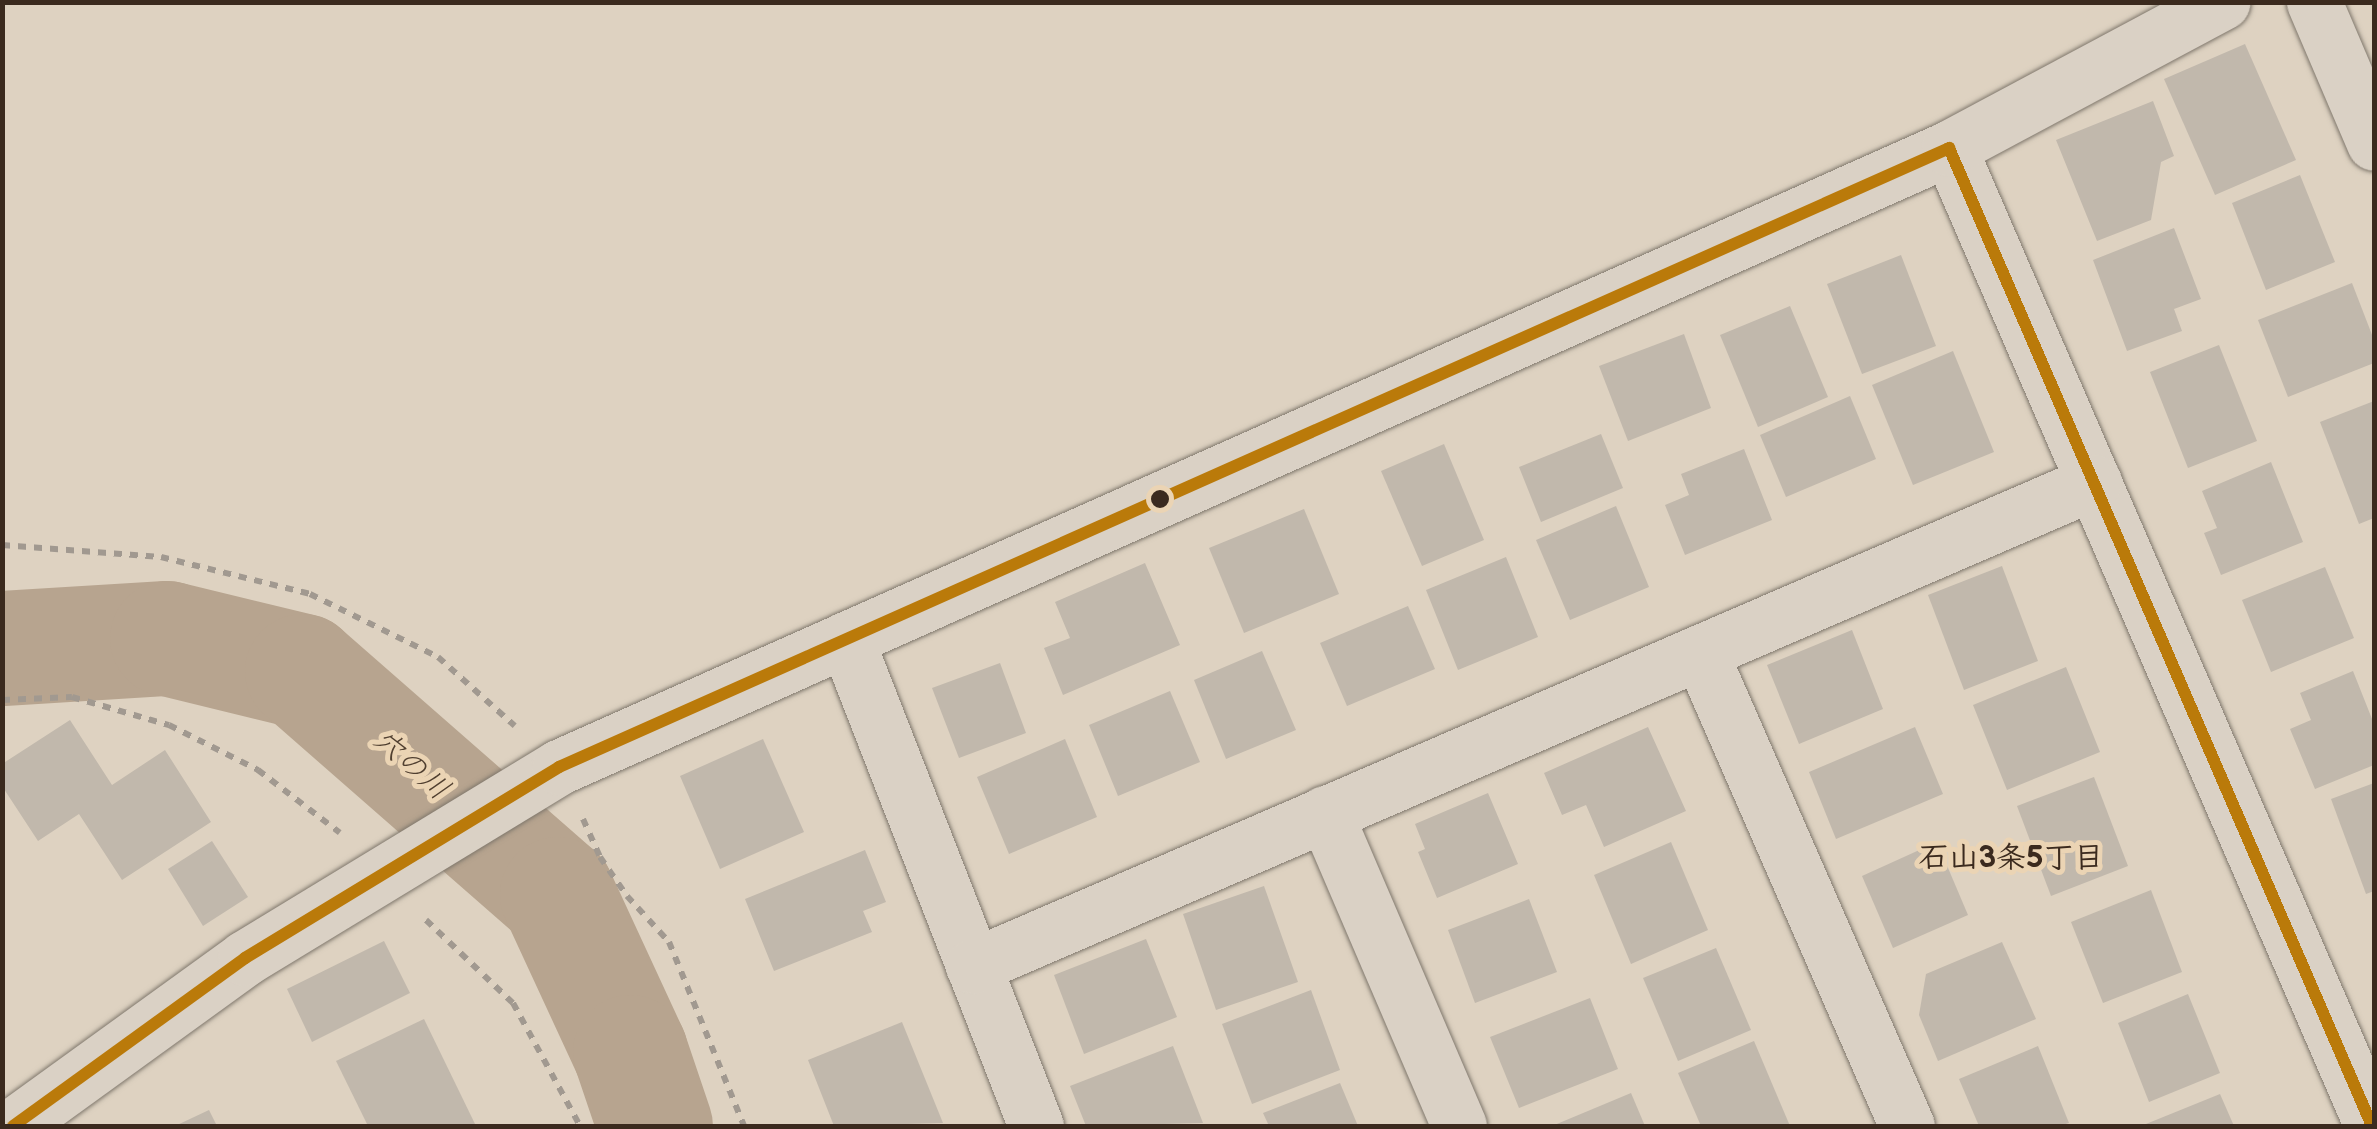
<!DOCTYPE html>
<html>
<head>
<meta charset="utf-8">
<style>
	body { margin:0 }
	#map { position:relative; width:2377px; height:1129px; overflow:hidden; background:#ded2c1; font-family:"Balsamiq Sans","Klee One",sans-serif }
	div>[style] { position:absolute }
	.river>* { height:115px; margin:-57.5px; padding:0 57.5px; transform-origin:57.5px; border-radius:57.5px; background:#b7a48f }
	.building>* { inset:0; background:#c1b8ac }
	.path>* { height:6px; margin-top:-3px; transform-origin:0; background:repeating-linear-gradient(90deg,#a19990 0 8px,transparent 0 16px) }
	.roads { filter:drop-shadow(0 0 2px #7f776c) drop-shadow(0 0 2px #7f776c) }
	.street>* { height:55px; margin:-27.5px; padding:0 27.5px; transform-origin:27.5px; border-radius:27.5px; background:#dad1c5 }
	.bus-1>* { height:12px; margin:-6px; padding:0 6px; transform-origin:6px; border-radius:6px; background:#ba7a0a }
	.dots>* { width:28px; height:28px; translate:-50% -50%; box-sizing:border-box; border:5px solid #ebd4b4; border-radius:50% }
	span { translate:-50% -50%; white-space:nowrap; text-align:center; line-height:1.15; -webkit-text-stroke:10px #ebd4b4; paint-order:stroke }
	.water-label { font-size:30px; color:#503f30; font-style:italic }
	.neighbourhood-label { font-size:30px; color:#3b2a1e; font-weight:700 }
	.frame { position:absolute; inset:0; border:5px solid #3b2a1e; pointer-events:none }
</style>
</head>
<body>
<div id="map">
	<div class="river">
		<i style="left:2px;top:648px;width:165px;rotate:-3.5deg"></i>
		<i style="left:167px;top:638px;width:139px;rotate:13.7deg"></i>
		<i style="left:302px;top:671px;width:339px;rotate:41.2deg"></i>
		<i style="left:557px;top:894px;width:174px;rotate:65.2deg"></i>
		<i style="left:630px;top:1052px;width:78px;rotate:71.3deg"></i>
	</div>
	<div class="building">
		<i style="clip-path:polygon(2245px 44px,2296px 160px,2215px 195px,2164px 79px)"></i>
		<i style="clip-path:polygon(2153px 101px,2174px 156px,2161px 162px,2151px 220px,2097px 241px,2056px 140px)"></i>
		<i style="clip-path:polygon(2300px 175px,2335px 262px,2266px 290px,2232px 203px)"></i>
		<i style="clip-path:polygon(2174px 228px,2201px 299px,2174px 309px,2182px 331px,2127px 351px,2093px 260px)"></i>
		<i style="clip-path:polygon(1901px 255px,1936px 346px,1862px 374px,1827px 284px)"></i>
		<i style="clip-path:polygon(2352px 283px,2374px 340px,2374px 363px,2288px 397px,2258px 320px)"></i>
		<i style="clip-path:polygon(1790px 306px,1828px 397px,1758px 427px,1720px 335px)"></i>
		<i style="clip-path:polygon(1684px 334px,1711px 408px,1628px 441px,1599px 366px)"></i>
		<i style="clip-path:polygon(2219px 345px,2257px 441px,2188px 468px,2150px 372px)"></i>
		<i style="clip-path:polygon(1953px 351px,1994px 452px,1913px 485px,1872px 385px)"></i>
		<i style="clip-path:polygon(1850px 396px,1876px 459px,1786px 497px,1760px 435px)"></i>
		<i style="clip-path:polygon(2374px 401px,2374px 518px,2359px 524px,2320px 422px)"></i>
		<i style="clip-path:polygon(1601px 434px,1623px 488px,1541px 522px,1519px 467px)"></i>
		<i style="clip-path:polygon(1444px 444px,1484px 540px,1422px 566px,1381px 471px)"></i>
		<i style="clip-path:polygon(1744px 449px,1772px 520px,1685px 555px,1665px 505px,1689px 495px,1681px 474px)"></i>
		<i style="clip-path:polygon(2271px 462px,2303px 542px,2221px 575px,2204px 533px,2217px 528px,2202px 491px)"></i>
		<i style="clip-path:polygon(1616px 506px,1649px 587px,1570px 620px,1536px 540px)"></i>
		<i style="clip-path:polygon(1304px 509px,1339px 594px,1244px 633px,1209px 548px)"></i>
		<i style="clip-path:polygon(1506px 557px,1538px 637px,1458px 670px,1426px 590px)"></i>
		<i style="clip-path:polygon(1145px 563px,1180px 645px,1063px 695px,1044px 648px,1070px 638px,1055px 602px)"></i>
		<i style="clip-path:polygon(2002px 566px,2038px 661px,1964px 690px,1928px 595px)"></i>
		<i style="clip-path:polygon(2325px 567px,2354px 638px,2271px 672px,2242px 600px)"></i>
		<i style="clip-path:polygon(1408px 606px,1435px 669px,1347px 706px,1320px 643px)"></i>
		<i style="clip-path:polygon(1852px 630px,1883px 709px,1799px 744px,1767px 665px)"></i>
		<i style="clip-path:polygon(1262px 651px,1296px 730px,1226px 759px,1194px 680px)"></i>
		<i style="clip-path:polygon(1000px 663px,1026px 733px,959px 758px,932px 688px)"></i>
		<i style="clip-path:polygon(2066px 667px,2100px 752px,2007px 790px,1973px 705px)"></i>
		<i style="clip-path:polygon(2353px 671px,2374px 724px,2374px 765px,2315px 789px,2290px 729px,2311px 720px,2300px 693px)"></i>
		<i style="clip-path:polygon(1170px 691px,1200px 762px,1118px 796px,1089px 725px)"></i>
		<i style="clip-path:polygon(70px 720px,112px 785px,165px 750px,211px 822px,122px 880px,79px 814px,38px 841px,2px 786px,2px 764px)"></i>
		<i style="clip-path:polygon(1648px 727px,1686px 811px,1604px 847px,1586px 805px,1562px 815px,1544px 773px)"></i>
		<i style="clip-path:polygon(1915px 727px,1943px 794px,1836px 839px,1809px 772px)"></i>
		<i style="clip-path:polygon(763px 739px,804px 832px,720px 869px,680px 776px)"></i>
		<i style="clip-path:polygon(1065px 739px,1097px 817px,1009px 854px,977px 777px)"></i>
		<i style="clip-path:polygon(2094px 777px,2128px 866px,2051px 896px,2017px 806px)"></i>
		<i style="clip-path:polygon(2374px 783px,2374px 891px,2366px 894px,2331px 799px)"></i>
		<i style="clip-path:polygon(1488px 793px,1518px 864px,1437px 898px,1418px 852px,1425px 849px,1415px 824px)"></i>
		<i style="clip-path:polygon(212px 841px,248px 897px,203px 926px,168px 869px)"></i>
		<i style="clip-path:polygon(1671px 842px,1708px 930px,1631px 964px,1594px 875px)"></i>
		<i style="clip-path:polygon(1937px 842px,1968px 915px,1893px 948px,1862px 876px)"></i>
		<i style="clip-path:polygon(865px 850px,886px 902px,863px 911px,872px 932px,774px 971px,745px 899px)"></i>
		<i style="clip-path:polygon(1264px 886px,1298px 982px,1216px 1010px,1183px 914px)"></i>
		<i style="clip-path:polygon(2151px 890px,2182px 972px,2103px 1003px,2071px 922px)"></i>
		<i style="clip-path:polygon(1529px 899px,1557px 972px,1475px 1003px,1448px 930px)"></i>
		<i style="clip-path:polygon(1146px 939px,1177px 1017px,1084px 1054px,1054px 975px)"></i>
		<i style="clip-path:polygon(384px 941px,410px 993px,312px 1042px,287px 989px)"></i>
		<i style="clip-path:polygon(2002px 942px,2036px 1019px,1938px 1061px,1919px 1015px,1926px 974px)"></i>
		<i style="clip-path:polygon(1716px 948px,1751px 1030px,1678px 1061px,1643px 978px)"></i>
		<i style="clip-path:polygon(1311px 990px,1340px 1070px,1252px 1104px,1222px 1024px)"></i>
		<i style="clip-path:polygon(2188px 994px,2220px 1073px,2149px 1102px,2118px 1023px)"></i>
		<i style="clip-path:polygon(1590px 998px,1618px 1069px,1519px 1108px,1490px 1037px)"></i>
		<i style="clip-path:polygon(424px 1019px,476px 1126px,368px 1126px,336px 1061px)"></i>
		<i style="clip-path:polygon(902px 1022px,943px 1123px,834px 1126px,808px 1060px)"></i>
		<i style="clip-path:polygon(1754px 1041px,1790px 1126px,1701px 1126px,1678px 1073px)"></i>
		<i style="clip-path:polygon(1173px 1046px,1203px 1123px,1086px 1126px,1070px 1086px)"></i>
		<i style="clip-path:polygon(2038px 1046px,2069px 1123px,2059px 1126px,1979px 1126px,1959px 1079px)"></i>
		<i style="clip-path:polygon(1340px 1083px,1358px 1126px,1269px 1126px,1263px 1113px)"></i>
		<i style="clip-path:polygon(1631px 1093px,1645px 1126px,1552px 1126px)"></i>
		<i style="clip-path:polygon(2220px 1094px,2234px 1126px,2141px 1126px)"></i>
		<i style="clip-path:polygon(209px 1110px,217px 1126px,175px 1126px)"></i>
	</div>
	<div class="path">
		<i style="left:2px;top:545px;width:159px;rotate:4.3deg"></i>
		<i style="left:161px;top:557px;width:154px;rotate:13.9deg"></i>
		<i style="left:310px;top:594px;width:143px;rotate:26.2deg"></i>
		<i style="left:438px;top:657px;width:103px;rotate:41.9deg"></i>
		<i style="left:2px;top:700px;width:70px;rotate:-2.5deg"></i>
		<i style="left:72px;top:697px;width:101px;rotate:16.1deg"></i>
		<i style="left:169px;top:725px;width:100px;rotate:26.8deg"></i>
		<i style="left:258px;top:770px;width:103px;rotate:37.5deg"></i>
		<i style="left:583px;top:819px;width:42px;rotate:65.9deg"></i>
		<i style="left:600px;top:857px;width:47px;rotate:55.3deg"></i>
		<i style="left:627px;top:896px;width:62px;rotate:47.6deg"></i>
		<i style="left:669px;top:942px;width:199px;rotate:67.8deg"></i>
		<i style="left:426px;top:920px;width:120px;rotate:43.7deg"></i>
		<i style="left:513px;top:1003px;width:140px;rotate:61.4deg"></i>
	</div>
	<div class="roads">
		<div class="street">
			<i style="left:2314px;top:2px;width:153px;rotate:66.9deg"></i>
			<i style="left:1949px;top:148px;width:1066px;rotate:66.61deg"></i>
			<i style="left:846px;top:639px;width:523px;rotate:68.69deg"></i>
			<i style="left:1700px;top:652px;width:517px;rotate:66.41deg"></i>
			<i style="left:1325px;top:813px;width:340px;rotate:66.8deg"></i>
			<i style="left:973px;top:966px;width:1221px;rotate:-23.35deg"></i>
			<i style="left:13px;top:1126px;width:286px;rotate:-35.9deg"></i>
			<i style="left:245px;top:958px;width:368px;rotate:-31.3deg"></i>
			<i style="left:559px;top:767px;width:1522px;rotate:-24deg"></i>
			<i style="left:1949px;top:148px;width:310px;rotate:-28.1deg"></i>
		</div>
	</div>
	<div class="bus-1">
		<i style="left:1949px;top:148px;width:1066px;rotate:66.61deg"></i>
		<i style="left:13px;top:1126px;width:286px;rotate:-35.9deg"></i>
		<i style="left:245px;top:958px;width:368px;rotate:-31.3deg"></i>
		<i style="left:559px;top:767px;width:1522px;rotate:-24deg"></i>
	</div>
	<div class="dots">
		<i style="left:1160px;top:499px;background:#3b2a1e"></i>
	</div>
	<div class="water-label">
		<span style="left:411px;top:765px;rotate:41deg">穴の川</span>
	</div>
	<div class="neighbourhood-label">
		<span style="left:2011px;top:858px">石山3条5丁目</span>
	</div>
	<div class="frame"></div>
</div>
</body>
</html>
